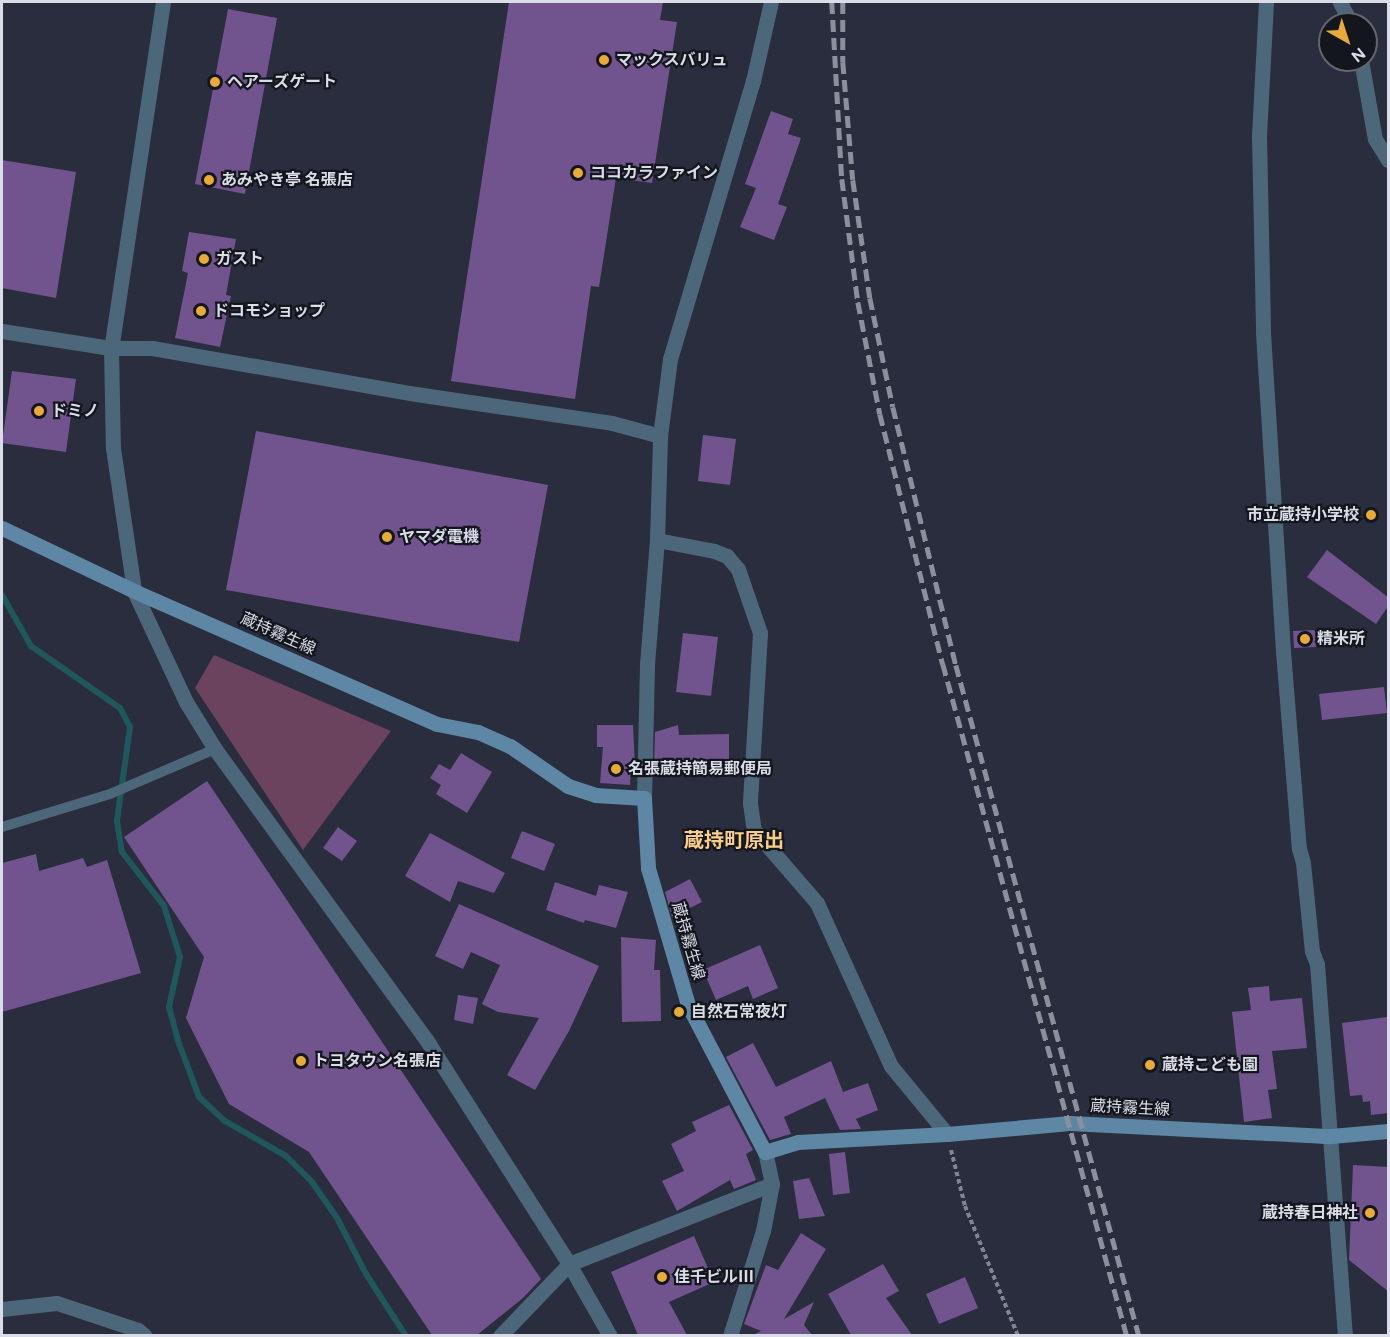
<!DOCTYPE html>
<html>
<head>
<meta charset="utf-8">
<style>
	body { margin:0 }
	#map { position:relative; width:1390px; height:1337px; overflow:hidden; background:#292d3d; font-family:Figtree,"Noto Sans JP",sans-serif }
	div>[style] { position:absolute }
	.green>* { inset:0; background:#6b435f }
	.stream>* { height:6px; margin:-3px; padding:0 3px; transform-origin:3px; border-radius:3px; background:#20575d }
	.building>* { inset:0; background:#71548e }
	.path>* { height:4px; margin-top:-2px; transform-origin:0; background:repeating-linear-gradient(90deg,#818592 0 4.5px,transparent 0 7.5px) }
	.service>* { height:10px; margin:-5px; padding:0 5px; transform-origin:5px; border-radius:5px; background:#4d677a }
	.minor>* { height:15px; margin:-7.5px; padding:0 7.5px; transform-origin:7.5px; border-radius:7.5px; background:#4d677a }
	.tertiary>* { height:15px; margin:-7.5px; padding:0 7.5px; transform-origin:7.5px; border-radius:7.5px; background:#4d677a }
	.secondary>* { height:15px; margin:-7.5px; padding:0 7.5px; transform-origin:7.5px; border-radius:7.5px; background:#5d87a5 }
	.rail>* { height:4.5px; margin-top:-2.25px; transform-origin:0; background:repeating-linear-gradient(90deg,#8c8f9c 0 12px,transparent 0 18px) }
	.dots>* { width:16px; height:16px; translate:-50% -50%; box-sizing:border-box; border:3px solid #14161d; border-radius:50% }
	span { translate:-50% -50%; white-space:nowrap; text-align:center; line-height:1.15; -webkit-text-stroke:4.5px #14161d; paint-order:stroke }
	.poi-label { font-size:16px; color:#dadde7; font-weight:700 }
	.left { translate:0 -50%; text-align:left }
	.right { translate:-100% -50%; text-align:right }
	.street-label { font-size:16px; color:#dadde7 }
	.quarter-label { font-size:20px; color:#f8cd87; font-weight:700 }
	.frame { position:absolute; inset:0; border:3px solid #dadde7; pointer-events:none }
	.north { position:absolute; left:1318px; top:12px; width:60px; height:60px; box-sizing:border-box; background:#14161d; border:2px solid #63666e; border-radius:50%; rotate:141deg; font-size:16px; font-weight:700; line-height:24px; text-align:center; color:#dadde7 }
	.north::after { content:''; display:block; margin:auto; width:21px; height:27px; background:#e8ab37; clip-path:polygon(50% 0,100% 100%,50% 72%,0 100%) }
</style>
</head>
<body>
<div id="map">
	<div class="green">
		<i style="clip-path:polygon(214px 655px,391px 731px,303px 850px,195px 688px)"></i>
	</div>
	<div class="stream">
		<i style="left:2px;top:595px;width:59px;rotate:60.4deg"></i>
		<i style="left:31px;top:646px;width:108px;rotate:34.9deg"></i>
		<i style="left:120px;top:708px;width:21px;rotate:62deg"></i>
		<i style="left:130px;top:727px;width:95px;rotate:97.9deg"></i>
		<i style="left:117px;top:821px;width:31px;rotate:81deg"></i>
		<i style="left:122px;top:852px;width:68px;rotate:52.1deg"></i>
		<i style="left:164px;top:906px;width:53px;rotate:72.6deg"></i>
		<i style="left:180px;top:957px;width:51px;rotate:102.4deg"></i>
		<i style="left:169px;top:1007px;width:35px;rotate:75deg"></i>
		<i style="left:178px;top:1041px;width:60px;rotate:69.4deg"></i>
		<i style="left:199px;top:1097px;width:35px;rotate:43deg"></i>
		<i style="left:225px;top:1121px;width:70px;rotate:29.8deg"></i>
		<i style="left:286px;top:1156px;width:37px;rotate:45deg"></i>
		<i style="left:312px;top:1182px;width:44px;rotate:55.2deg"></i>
		<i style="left:337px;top:1218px;width:63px;rotate:62.6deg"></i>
		<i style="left:366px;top:1274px;width:74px;rotate:57.2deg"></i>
	</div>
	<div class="building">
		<i style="clip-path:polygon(509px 2px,663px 2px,660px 20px,677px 22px,652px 183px,616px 178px,599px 287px,591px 286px,575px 399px,451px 381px)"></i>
		<i style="clip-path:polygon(228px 9px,277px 18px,245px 194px,195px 184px)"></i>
		<i style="clip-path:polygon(771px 111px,793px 119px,788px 134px,801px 138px,778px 204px,787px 207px,774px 240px,740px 227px,756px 188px,745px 184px)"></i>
		<i style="clip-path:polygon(2px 160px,76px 172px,56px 298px,2px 288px)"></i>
		<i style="clip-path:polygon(189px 232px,236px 239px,226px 295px,231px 296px,220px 347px,175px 338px,188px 273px,182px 271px)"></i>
		<i style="clip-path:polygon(12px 371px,76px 379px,66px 452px,2px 443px)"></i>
		<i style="clip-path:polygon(256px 431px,548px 485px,519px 642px,226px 590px)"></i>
		<i style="clip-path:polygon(703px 435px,736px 439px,730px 485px,698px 481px)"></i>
		<i style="clip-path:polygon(1327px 550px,1389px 598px,1389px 605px,1376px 624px,1307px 577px)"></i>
		<i style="clip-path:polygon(1315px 630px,1316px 647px,1294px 648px,1293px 631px)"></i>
		<i style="clip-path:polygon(683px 633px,718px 637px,711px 696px,676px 692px)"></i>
		<i style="clip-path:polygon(1384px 687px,1387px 713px,1322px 720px,1319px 694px)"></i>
		<i style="clip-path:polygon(597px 725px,633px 725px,635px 767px,631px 767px,630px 785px,600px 783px,603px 747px,597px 747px)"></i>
		<i style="clip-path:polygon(678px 725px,679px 735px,729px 734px,729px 763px,654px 766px,655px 732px)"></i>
		<i style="clip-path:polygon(461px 753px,492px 772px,467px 813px,436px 794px,441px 785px,430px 778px,439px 764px,450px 770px)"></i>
		<i style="clip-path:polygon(207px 781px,541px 1279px,523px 1298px,477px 1335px,432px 1335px,309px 1152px,229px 1104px,186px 1018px,204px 957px,124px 837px)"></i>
		<i style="clip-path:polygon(338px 827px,357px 841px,342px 861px,323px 848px)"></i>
		<i style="clip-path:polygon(522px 831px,555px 844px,544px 871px,511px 858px)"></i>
		<i style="clip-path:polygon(430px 833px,505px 873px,494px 893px,458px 881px,450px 902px,405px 876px)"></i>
		<i style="clip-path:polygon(36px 854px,39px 871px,83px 858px,87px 867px,107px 860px,141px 973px,2px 1012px,2px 863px)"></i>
		<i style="clip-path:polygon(690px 879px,702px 902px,672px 917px,665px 892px)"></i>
		<i style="clip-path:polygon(555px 882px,596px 896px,599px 885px,628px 892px,616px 928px,585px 920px,584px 923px,546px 910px)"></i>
		<i style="clip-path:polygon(459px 904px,599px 966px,569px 1031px,535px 1090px,507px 1075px,539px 1018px,498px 1012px,482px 1004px,500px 965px,471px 952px,463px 969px,435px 956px)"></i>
		<i style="clip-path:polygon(621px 937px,656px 940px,654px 970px,660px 970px,661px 1021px,622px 1022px)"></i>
		<i style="clip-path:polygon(760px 945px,778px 988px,753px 999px,748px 986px,716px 1000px,703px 970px)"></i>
		<i style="clip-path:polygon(1269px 986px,1270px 1001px,1302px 998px,1307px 1048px,1272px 1051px,1277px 1089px,1268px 1090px,1272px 1118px,1244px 1122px,1232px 1012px,1251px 1010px,1248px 988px)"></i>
		<i style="clip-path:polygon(458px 995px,478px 998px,473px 1024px,454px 1020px)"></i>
		<i style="clip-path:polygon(1387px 1017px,1389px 1113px,1371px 1115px,1370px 1101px,1363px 1102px,1362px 1095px,1350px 1096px,1342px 1023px)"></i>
		<i style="clip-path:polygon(753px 1043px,776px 1087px,831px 1061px,843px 1092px,868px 1083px,878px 1110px,856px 1119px,861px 1129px,840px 1130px,825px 1098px,784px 1117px,791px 1134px,770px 1140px,726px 1057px)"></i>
		<i style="clip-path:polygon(729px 1105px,753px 1150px,746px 1154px,756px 1180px,734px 1189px,730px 1180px,677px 1211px,662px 1181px,684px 1171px,671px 1144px,696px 1131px,692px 1122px)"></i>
		<i style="clip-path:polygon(845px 1152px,850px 1193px,833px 1195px,829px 1154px)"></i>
		<i style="clip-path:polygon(1353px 1165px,1389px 1167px,1389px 1292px,1349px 1260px)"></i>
		<i style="clip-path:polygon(809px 1178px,825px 1216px,799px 1219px,793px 1181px)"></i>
		<i style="clip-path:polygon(801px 1233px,826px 1249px,784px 1319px,814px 1302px,804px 1325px,812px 1335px,753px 1335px,761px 1331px,744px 1324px,766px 1265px,778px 1270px)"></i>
		<i style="clip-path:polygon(694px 1236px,714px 1282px,669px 1302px,687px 1335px,638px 1335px,611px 1272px)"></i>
		<i style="clip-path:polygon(883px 1264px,899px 1291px,886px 1298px,912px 1335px,851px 1335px,828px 1294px)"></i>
		<i style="clip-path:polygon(965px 1277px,978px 1308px,939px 1324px,926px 1294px)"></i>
	</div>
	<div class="path">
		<i style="left:951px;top:1150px;width:58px;rotate:76deg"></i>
		<i style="left:965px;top:1206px;width:140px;rotate:67.8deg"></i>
	</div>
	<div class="service">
		<i style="left:2px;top:827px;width:113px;rotate:-17deg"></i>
		<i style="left:110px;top:794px;width:114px;rotate:-23.2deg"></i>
	</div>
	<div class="minor">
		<i style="left:1266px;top:2px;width:134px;rotate:93deg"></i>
		<i style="left:1259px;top:136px;width:197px;rotate:88.8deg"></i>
		<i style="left:1263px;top:333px;width:319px;rotate:86.4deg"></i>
		<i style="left:1283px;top:651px;width:198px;rotate:85.4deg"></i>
		<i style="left:1299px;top:848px;width:16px;rotate:75deg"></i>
		<i style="left:1303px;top:863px;width:88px;rotate:84.2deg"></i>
		<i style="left:1312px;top:951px;width:14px;rotate:69deg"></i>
		<i style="left:1317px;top:964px;width:373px;rotate:85.7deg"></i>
		<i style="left:1340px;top:2px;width:25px;rotate:63deg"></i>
		<i style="left:1361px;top:60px;width:80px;rotate:80deg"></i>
		<i style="left:1375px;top:139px;width:25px;rotate:58deg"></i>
		<i style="left:2px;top:331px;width:110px;rotate:8.9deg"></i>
		<i style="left:111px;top:348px;width:41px"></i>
		<i style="left:152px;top:348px;width:268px;rotate:9.9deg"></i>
		<i style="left:416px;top:394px;width:198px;rotate:8.4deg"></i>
		<i style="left:612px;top:423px;width:50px;rotate:15.2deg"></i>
		<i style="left:657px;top:540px;width:58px;rotate:10.9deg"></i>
		<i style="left:714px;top:551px;width:14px;rotate:21deg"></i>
		<i style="left:727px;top:556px;width:17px;rotate:50deg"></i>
		<i style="left:738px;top:569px;width:68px;rotate:71deg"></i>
		<i style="left:760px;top:633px;width:170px;rotate:93.4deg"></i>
		<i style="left:750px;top:803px;width:27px;rotate:82deg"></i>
		<i style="left:754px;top:830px;width:96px;rotate:49.2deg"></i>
		<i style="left:817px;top:903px;width:179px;rotate:65.6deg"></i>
		<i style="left:891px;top:1066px;width:88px;rotate:50.5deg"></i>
		<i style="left:644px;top:798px;width:134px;rotate:-88.7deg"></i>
		<i style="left:647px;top:664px;width:124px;rotate:-85.4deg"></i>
		<i style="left:657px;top:540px;width:104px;rotate:-88.3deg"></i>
		<i style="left:660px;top:436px;width:78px;rotate:-82.6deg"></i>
		<i style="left:670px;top:359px;width:290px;rotate:-73.4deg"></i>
		<i style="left:753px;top:81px;width:81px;rotate:-77.2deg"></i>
		<i style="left:2px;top:1309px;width:55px;rotate:-6.2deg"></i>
		<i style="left:57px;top:1303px;width:85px;rotate:18.4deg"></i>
		<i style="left:138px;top:1330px;width:9px;rotate:41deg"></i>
		<i style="left:500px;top:1336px;width:100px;rotate:-46.2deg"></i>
		<i style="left:569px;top:1264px;width:218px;rotate:-21.5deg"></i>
		<i style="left:730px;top:1336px;width:110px;rotate:-72.6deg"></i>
		<i style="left:763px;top:1231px;width:48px;rotate:-79.2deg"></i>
		<i style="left:772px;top:1184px;width:33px;rotate:-102deg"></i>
	</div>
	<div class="tertiary">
		<i style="left:163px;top:2px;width:350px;rotate:98.5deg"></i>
		<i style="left:111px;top:348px;width:100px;rotate:88.9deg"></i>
		<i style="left:113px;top:448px;width:145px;rotate:81.6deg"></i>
		<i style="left:134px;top:591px;width:123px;rotate:64.9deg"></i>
		<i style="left:186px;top:702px;width:55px;rotate:58.3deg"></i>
		<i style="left:215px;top:749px;width:364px;rotate:54deg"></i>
		<i style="left:429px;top:1044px;width:261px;rotate:57.5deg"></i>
		<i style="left:569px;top:1264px;width:83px;rotate:60.3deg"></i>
	</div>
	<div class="secondary">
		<i style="left:2px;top:528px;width:146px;rotate:25.5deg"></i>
		<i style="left:134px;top:591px;width:331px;rotate:23.7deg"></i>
		<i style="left:437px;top:724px;width:42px;rotate:11deg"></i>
		<i style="left:478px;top:732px;width:35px;rotate:24deg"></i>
		<i style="left:510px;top:746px;width:70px;rotate:34.6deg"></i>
		<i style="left:568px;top:786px;width:28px;rotate:18deg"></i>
		<i style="left:595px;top:795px;width:49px;rotate:3.5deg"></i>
		<i style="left:644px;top:798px;width:70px;rotate:86.7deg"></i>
		<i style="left:648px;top:868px;width:143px;rotate:73.7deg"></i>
		<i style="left:688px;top:1005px;width:166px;rotate:62.4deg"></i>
		<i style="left:765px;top:1152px;width:34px;rotate:-17deg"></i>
		<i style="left:798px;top:1142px;width:149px;rotate:-3.1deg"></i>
		<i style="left:947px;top:1134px;width:123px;rotate:-5.1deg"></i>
		<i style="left:1070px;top:1123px;width:261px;rotate:2.9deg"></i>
		<i style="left:1331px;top:1136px;width:57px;rotate:-5deg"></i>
	</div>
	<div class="rail">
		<i style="left:832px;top:2px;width:177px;rotate:86.8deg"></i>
		<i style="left:842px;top:179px;width:124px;rotate:82.6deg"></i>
		<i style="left:858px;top:302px;width:114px;rotate:78.9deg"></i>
		<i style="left:880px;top:414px;width:258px;rotate:75.9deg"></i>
		<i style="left:943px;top:664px;width:697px;rotate:74.69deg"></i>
		<i style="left:843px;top:2px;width:60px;rotate:90deg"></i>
		<i style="left:843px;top:62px;width:118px;rotate:85.2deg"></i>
		<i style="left:853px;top:180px;width:119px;rotate:81.8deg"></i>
		<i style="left:870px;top:298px;width:111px;rotate:78.1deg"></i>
		<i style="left:893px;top:407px;width:266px;rotate:76.3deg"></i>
		<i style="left:956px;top:665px;width:696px;rotate:74.74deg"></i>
	</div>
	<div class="dots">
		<i style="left:604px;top:60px;background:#e8ab37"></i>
		<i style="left:215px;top:82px;background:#e8ab37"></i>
		<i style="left:578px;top:173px;background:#e8ab37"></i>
		<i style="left:209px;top:180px;background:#e8ab37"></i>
		<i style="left:204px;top:259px;background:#e8ab37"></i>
		<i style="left:201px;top:311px;background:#e8ab37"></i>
		<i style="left:39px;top:411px;background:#e8ab37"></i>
		<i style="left:1371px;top:515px;background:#e8ab37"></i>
		<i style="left:387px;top:537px;background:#e8ab37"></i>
		<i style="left:1305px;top:639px;background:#e8ab37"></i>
		<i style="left:616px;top:769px;background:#e8ab37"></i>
		<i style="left:679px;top:1012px;background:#e8ab37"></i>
		<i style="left:301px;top:1061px;background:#e8ab37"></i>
		<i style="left:1150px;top:1065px;background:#e8ab37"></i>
		<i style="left:1370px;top:1213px;background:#e8ab37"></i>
		<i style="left:662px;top:1277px;background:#e8ab37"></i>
	</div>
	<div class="poi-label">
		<span class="left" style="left:616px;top:60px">マックスバリュ</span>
		<span class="left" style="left:227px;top:82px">ヘアーズゲート</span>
		<span class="left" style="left:590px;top:173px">ココカラファイン</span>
		<span class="left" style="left:221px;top:180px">あみやき亭 名張店</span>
		<span class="left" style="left:216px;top:259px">ガスト</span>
		<span class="left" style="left:213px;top:311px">ドコモショップ</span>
		<span class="left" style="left:51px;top:411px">ドミノ</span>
		<span class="right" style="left:1359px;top:515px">市立蔵持小学校</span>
		<span class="left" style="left:399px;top:537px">ヤマダ電機</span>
		<span class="left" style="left:1317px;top:639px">精米所</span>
		<span class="left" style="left:628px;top:769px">名張蔵持簡易郵便局</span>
		<span class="left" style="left:691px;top:1012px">自然石常夜灯</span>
		<span class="left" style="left:313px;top:1061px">トヨタウン名張店</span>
		<span class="left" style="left:1162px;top:1065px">蔵持こども園</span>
		<span class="right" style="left:1358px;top:1213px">蔵持春日神社</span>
		<span class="left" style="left:674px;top:1277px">佳千ビルⅢ</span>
	</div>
	<div class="street-label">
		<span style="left:278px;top:634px;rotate:24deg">蔵持霧生線</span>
		<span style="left:688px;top:941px;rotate:74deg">蔵持霧生線</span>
		<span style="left:1130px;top:1108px;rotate:3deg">蔵持霧生線</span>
	</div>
	<div class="quarter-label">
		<span style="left:734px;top:840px">蔵持町原出</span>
	</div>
	<div class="frame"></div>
	<div class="north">N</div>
</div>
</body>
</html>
